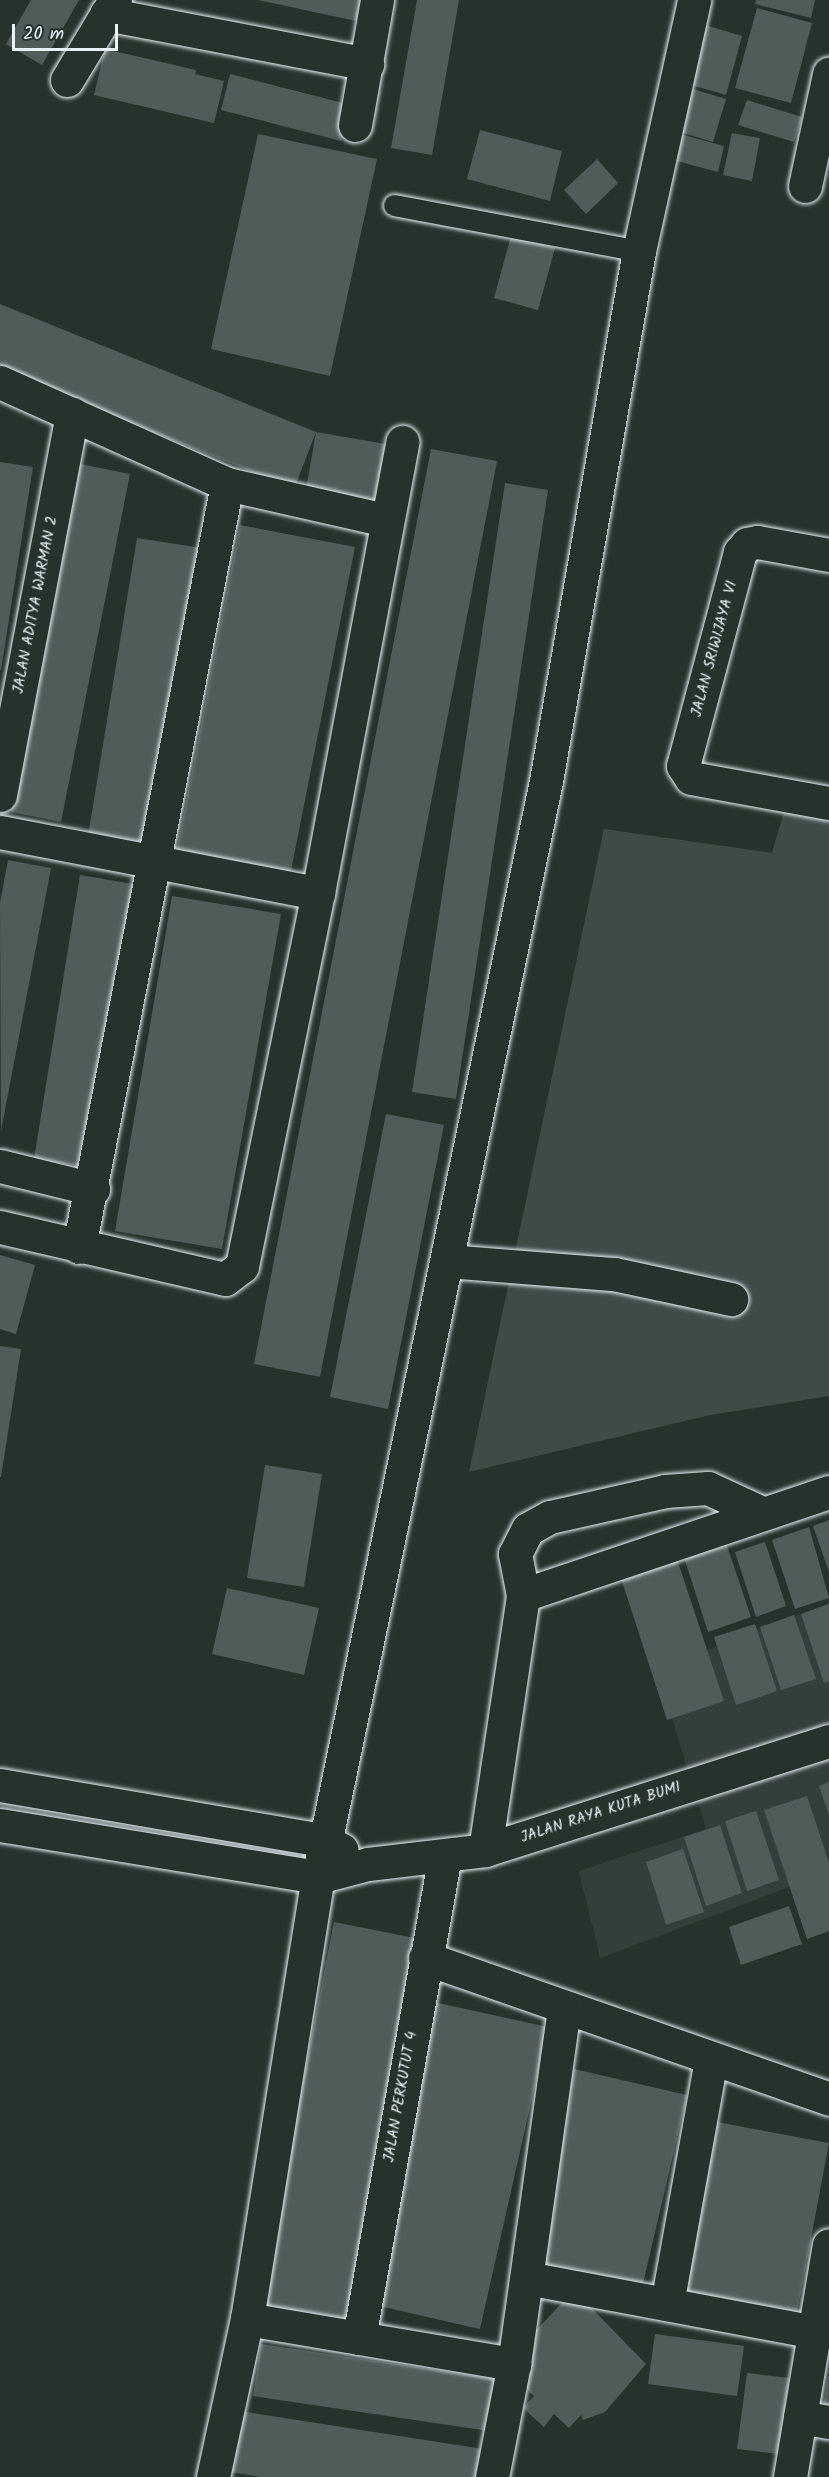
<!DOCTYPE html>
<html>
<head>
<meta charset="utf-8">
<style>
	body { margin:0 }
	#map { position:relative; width:829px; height:2477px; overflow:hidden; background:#26332d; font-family:Kalam,sans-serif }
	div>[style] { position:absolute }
	.built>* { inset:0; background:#333f3a }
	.green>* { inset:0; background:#3e4b47 }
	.building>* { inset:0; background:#505c59 }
	.roads { filter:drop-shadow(0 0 2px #e8f1f8) drop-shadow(0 0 2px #e8f1f8) }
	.service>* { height:21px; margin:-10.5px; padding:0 10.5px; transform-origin:10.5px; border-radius:10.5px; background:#26332d }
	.minor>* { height:33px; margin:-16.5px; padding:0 16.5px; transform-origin:16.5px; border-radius:16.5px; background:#26332d }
	.tertiary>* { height:33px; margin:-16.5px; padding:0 16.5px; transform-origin:16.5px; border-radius:16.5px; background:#26332d }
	span { translate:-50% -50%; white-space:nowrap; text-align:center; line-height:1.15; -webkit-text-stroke:4.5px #26332d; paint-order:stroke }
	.street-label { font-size:15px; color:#e8f1f8 }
	.scale { position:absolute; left:12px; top:24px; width:106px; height:27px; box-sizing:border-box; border:3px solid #e8f1f8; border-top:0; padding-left:8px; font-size:18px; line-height:21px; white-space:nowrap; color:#e8f1f8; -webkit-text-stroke:4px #26332d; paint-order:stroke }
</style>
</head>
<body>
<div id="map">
	<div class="built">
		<i style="clip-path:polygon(829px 1603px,829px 1872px,600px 1958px,579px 1871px,706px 1829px,657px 1670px)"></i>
	</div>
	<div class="green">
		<i style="clip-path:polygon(789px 794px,829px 803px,829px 1396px,710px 1415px,469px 1472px,604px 829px,772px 853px)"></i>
	</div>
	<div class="building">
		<i style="clip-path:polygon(31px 0,79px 0,42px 65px,6px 44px)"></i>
		<i style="clip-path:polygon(258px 0,361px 0,356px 21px)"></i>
		<i style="clip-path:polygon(417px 0,459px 0,432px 155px,391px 148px)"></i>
		<i style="clip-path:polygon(756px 0,815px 0,811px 18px,755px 4px)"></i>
		<i style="clip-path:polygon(757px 8px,812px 23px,791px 103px,735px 88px)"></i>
		<i style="clip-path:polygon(705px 25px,742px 36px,726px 95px,688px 84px)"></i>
		<i style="clip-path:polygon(105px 49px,196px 70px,195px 74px,224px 81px,214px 123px,94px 95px)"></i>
		<i style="clip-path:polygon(230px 74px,351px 105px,341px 141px,221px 110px)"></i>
		<i style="clip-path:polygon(693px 89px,726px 99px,713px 142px,680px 132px)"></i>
		<i style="clip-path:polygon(747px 100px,802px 117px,794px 142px,738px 125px)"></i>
		<i style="clip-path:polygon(480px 130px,562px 151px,550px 201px,467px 179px)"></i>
		<i style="clip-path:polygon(732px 133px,760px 138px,752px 181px,723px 175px)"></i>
		<i style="clip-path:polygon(258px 134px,377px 159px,330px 376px,211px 349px)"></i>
		<i style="clip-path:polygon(680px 134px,724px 146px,718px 172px,673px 160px)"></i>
		<i style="clip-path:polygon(597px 159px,618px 183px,586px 214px,564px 190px)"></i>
		<i style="clip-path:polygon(511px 236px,555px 248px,538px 310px,494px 298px)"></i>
		<i style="clip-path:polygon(0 304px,316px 432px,397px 446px,386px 510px,305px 495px,316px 432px,294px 489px,0 370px)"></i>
		<i style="clip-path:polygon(431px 449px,497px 461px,320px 1377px,254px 1364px)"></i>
		<i style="clip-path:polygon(0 462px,33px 467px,1px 670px,0 670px)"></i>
		<i style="clip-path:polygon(80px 464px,130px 474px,61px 822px,11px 812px)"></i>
		<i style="clip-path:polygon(505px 483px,548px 490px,456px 1099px,412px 1092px)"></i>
		<i style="clip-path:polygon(240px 525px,355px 547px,289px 881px,175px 859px)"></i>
		<i style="clip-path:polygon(137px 538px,202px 548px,151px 853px,87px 842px)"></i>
		<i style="clip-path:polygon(8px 860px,51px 868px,1px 1131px,0 903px)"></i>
		<i style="clip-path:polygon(80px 875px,133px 884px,87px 1167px,34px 1159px)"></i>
		<i style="clip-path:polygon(172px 896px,281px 914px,222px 1249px,115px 1231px)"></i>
		<i style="clip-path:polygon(386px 1114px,444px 1125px,388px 1409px,330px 1397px)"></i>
		<i style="clip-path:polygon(0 1255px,35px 1265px,16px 1334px,0 1329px)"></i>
		<i style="clip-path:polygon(0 1346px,21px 1349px,1px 1477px,0 1477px)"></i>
		<i style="clip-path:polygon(265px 1465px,322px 1474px,304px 1587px,247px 1578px)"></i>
		<i style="clip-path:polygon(829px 1520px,829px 1572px,813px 1526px)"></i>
		<i style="clip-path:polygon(809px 1527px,829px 1598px,795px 1609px,772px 1540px)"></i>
		<i style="clip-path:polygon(723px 1534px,751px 1617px,708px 1632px,681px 1548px)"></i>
		<i style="clip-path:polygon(765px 1542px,786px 1606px,756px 1617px,735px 1552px)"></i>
		<i style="clip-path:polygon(676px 1556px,724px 1701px,667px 1720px,620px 1575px)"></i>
		<i style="clip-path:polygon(227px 1588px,319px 1608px,304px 1675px,212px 1654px)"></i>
		<i style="clip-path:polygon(829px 1604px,829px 1681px,824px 1683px,801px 1614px)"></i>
		<i style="clip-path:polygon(794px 1615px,816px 1679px,781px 1690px,760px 1627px)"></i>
		<i style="clip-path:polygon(755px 1624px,777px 1691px,736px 1705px,714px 1637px)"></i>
		<i style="clip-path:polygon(829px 1782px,829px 1815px,819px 1786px)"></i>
		<i style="clip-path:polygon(807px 1796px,829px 1863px,829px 1931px,807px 1939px,764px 1810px)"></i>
		<i style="clip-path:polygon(756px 1811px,779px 1880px,747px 1891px,725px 1821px)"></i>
		<i style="clip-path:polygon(720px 1825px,742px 1893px,706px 1906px,684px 1837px)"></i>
		<i style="clip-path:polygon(683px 1849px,704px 1912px,666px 1925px,646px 1862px)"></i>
		<i style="clip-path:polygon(789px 1906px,802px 1944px,741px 1965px,729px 1927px)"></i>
		<i style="clip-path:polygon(334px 1922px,425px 1940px,350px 2324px,259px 2307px)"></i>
		<i style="clip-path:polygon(434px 2002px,548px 2027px,480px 2329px,366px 2303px)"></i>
		<i style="clip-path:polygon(574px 2069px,687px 2095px,642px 2288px,529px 2262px)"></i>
		<i style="clip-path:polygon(717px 2122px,829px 2143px,795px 2323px,682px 2301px)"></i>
		<i style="clip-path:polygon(574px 2290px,646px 2364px,605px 2412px,583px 2420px,581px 2415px,569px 2428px,554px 2414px,544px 2427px,523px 2408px,534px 2396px,520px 2383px,534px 2367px,530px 2367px,529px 2338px)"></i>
		<i style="clip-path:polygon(655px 2334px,744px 2346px,737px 2396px,648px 2384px)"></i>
		<i style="clip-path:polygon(261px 2344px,496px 2379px,489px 2431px,253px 2396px)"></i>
		<i style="clip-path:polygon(747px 2373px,789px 2378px,779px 2454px,737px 2449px)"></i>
		<i style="clip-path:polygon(828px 2377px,829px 2377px,829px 2419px,821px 2417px)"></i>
		<i style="clip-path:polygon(240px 2411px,483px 2449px,479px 2477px,260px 2477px,231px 2472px)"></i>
	</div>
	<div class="roads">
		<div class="service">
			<i style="left:394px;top:205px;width:249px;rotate:10.6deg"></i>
		</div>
		<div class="minor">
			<i style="left:106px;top:14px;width:266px;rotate:10.8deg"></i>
			<i style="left:67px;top:80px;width:93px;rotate:-59deg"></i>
			<i style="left:355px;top:125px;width:127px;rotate:-80deg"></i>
			<i style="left:805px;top:186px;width:115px;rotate:-77.9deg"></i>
			<i style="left:0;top:382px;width:249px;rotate:24.2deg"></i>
			<i style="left:227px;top:484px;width:163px;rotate:12.8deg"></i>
			<i style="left:829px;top:555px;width:73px;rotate:-169.8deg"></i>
			<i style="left:757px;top:542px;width:10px;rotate:169deg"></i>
			<i style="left:747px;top:544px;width:11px;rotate:131deg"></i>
			<i style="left:740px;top:552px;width:221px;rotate:104.9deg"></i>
			<i style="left:683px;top:766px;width:14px;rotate:56deg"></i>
			<i style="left:691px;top:778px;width:140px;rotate:10.3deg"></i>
			<i style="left:0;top:795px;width:388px;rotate:-79.3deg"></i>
			<i style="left:0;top:832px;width:324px;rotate:10.9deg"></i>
			<i style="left:0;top:1166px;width:96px;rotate:13.9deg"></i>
			<i style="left:0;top:1227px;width:231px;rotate:13deg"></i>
			<i style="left:225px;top:1279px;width:21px;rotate:-37deg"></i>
			<i style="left:242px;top:1266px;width:381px;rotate:-78.5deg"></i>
			<i style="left:318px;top:893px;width:459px;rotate:-79.4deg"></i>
			<i style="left:79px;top:1247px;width:777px;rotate:-79.02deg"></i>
			<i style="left:447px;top:1261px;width:168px;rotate:4.5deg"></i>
			<i style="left:614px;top:1274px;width:120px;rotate:12.1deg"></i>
			<i style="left:523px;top:1595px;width:323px;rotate:-18.6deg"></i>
			<i style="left:485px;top:1850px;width:258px;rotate:-81.5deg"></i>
			<i style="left:523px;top:1595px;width:42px;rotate:-101deg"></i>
			<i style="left:515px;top:1554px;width:28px;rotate:-63deg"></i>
			<i style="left:528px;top:1529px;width:25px;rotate:-29deg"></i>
			<i style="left:550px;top:1517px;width:118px;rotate:-12.7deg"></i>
			<i style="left:665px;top:1491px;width:43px;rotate:-4deg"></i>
			<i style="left:708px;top:1488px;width:60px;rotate:24.8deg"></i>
			<i style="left:425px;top:1958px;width:428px;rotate:19.2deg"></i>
			<i style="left:527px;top:2278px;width:293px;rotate:10.6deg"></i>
			<i style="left:667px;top:2304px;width:249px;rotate:-79.8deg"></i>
			<i style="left:247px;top:2319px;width:271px;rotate:9.6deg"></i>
			<i style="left:359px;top:2338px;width:489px;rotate:-79.9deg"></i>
			<i style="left:800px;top:2417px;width:29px;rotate:10deg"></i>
			<i style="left:213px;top:2477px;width:162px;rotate:-77.9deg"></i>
			<i style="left:247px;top:2319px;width:448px;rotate:-80.9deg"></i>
			<i style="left:492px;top:2477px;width:115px;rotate:-79deg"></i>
			<i style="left:514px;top:2364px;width:359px;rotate:-82deg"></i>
			<i style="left:790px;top:2477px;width:235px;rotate:-80.5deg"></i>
		</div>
		<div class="tertiary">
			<i style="left:0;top:1785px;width:328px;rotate:9.7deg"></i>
			<i style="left:323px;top:1840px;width:21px;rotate:28deg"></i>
			<i style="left:0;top:1825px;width:322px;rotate:9.3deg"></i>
			<i style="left:318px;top:1877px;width:52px;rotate:-14.6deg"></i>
			<i style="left:368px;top:1864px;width:118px;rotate:-6.8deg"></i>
			<i style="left:485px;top:1850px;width:361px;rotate:-17.6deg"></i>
			<i style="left:318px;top:1877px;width:1119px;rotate:-78.25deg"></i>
			<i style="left:546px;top:781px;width:538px;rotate:-80.05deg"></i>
			<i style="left:639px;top:251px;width:257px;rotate:-77.6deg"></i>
		</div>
	</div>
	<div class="street-label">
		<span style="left:36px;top:605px;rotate:-79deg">JALAN ADITYA WARMAN 2</span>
		<span style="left:715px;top:649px;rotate:-75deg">JALAN SRIWIJAYA VI</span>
		<span style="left:601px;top:1813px;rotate:-18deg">JALAN RAYA KUTA BUMI</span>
		<span style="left:401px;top:2097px;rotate:-80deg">JALAN PERKUTUT 4</span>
	</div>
	<div class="scale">20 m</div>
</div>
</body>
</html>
